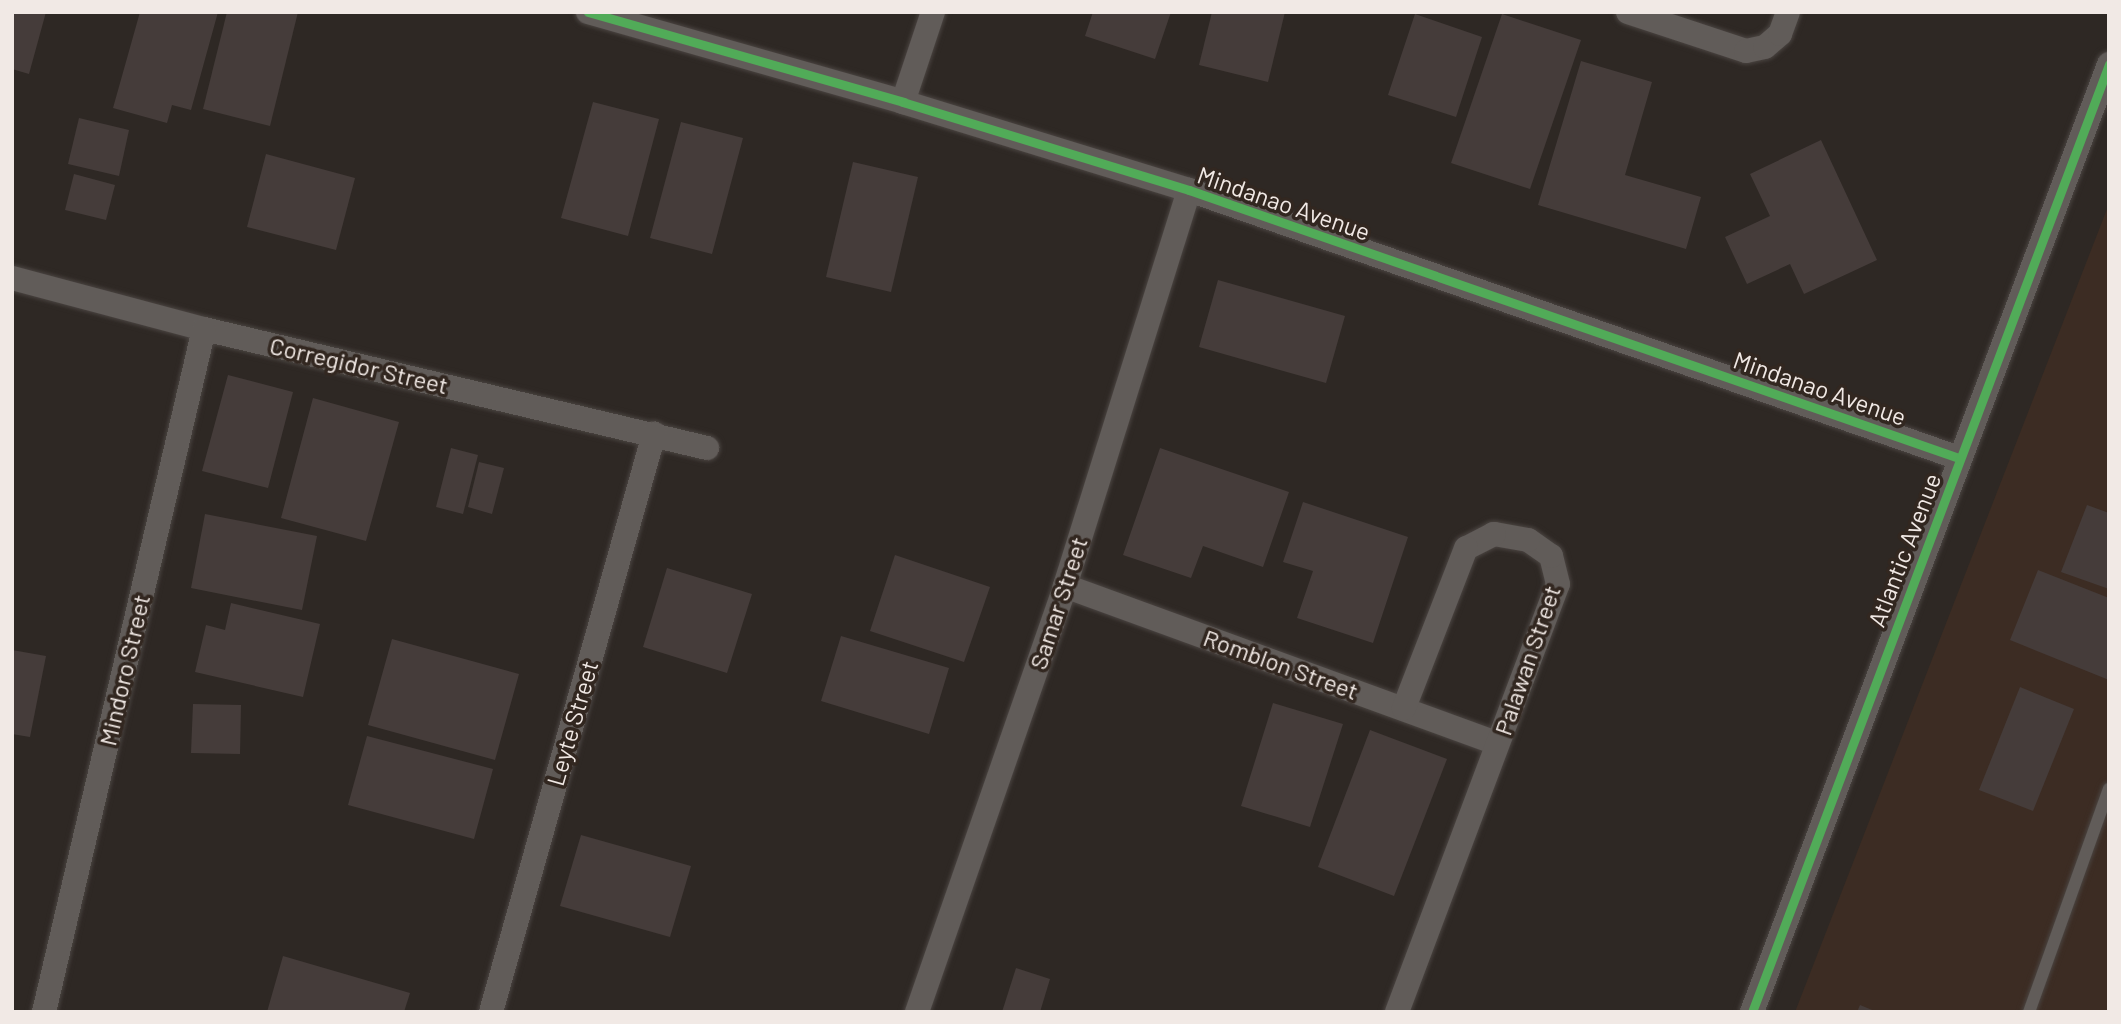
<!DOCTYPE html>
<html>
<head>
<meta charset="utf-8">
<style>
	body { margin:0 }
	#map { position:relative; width:2121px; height:1024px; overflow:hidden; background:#2e2824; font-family:Barlow,sans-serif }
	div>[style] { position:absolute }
	.built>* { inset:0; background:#3c2c23 }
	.building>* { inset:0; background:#453c3a }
	.roads { filter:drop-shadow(0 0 2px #4a4441) drop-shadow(0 0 2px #4a4441) }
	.service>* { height:12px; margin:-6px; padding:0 6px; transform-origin:6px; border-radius:6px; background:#615c59 }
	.minor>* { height:24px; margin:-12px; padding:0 12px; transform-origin:12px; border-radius:12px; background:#615c59 }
	.cycleway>* { height:9px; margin:-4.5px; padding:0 4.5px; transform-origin:4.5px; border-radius:4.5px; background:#51ab58 }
	span { translate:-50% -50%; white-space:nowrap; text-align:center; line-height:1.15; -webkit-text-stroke:7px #322720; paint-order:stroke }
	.street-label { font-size:24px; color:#f1e9e5 }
	.frame { position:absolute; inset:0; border:14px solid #f1e9e5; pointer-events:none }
</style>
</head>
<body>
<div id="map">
	<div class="built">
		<i style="clip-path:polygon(2109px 204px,2109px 1012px,1795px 1012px)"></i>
	</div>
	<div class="building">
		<i style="clip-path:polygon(12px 12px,46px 12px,29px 74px,12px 69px)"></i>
		<i style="clip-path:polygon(140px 12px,218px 12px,191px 110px,172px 105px,167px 123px,113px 108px)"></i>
		<i style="clip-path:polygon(227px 12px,298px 12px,270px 126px,203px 109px)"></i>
		<i style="clip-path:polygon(1093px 12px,1171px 12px,1155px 59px,1085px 36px)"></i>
		<i style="clip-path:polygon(1212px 12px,1285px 12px,1268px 82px,1199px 65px)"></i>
		<i style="clip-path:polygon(1415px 14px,1482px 37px,1456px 117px,1388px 95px)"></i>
		<i style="clip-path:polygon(1502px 14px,1581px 40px,1530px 189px,1451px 163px)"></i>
		<i style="clip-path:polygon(1581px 61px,1652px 82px,1625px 175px,1701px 197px,1686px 249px,1538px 205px)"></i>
		<i style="clip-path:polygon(593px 102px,659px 119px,628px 236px,561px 218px)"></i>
		<i style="clip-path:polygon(79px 118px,129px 130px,119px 176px,68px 164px)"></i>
		<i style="clip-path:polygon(681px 122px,743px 138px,712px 254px,650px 238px)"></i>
		<i style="clip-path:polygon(1821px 140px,1877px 260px,1804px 294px,1790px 264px,1747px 284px,1725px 237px,1770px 216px,1750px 174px)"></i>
		<i style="clip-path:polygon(266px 154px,355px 178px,336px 250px,247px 227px)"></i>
		<i style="clip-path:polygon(853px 162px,918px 177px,891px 292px,826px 277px)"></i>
		<i style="clip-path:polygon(74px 174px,115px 185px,106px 220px,65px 210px)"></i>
		<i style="clip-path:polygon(1218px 280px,1345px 316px,1326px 383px,1199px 347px)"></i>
		<i style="clip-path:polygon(228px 375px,293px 392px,268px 488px,202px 471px)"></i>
		<i style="clip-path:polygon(313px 398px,399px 422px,366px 541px,281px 518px)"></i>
		<i style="clip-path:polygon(451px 448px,478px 455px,463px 514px,436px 507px)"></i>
		<i style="clip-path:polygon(1160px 448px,1289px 492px,1263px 567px,1203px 546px,1191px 578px,1123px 555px)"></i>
		<i style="clip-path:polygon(479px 462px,504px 468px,492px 514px,468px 507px)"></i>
		<i style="clip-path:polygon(1303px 502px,1408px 537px,1373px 643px,1297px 618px,1313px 571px,1283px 562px)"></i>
		<i style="clip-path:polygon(2087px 505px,2109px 513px,2109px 589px,2061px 572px)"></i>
		<i style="clip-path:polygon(205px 514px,317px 536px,302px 610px,191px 588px)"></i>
		<i style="clip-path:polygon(895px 555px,990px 587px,964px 662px,870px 631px)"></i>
		<i style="clip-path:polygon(667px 568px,752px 594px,727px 673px,643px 647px)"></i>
		<i style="clip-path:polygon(2038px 570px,2109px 598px,2109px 680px,2010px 640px)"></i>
		<i style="clip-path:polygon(231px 603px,320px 624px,303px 697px,195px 672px,206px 625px,225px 630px)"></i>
		<i style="clip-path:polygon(841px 636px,949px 668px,929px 734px,821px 701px)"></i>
		<i style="clip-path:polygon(392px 639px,519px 674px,495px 760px,368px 725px)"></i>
		<i style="clip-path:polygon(12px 650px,46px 656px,30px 737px,12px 734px)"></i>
		<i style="clip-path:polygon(2020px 687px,2074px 709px,2033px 811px,1979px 790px)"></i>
		<i style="clip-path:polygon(1273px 703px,1343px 724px,1310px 827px,1241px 806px)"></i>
		<i style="clip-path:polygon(193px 704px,241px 705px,240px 754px,191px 753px)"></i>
		<i style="clip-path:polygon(1370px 730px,1447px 759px,1394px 896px,1318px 867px)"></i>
		<i style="clip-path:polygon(367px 736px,493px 769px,474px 839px,348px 805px)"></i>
		<i style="clip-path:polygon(581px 835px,691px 866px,670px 937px,560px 906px)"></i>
		<i style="clip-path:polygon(283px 956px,410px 993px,404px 1012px,267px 1012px)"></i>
		<i style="clip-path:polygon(1016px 968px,1050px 979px,1040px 1012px,1002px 1012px)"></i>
		<i style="clip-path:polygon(1860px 1005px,1877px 1012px,1857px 1012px)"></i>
	</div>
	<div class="roads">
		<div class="service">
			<i style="left:2029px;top:1012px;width:237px;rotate:-70.3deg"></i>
		</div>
		<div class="minor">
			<i style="left:588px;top:12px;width:328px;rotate:15.9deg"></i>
			<i style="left:903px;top:102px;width:299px;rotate:17.1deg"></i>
			<i style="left:1189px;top:190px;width:815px;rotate:19.19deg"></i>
			<i style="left:1628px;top:12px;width:124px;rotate:18.3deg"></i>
			<i style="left:1746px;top:51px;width:19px;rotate:-12deg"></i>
			<i style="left:1765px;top:47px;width:20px;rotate:-41deg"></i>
			<i style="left:1780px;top:34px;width:23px;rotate:-70deg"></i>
			<i style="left:903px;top:102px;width:95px;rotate:-71.6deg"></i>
			<i style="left:12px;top:278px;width:199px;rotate:14.9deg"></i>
			<i style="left:204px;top:329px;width:517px;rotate:13.31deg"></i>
			<i style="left:1065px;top:586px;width:460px;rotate:20deg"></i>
			<i style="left:44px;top:1012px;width:701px;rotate:-76.82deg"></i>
			<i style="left:491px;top:1012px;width:601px;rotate:-74.25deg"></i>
			<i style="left:917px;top:1012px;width:451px;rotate:-70.8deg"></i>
			<i style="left:1065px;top:586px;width:415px;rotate:-72.6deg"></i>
			<i style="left:1397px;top:1012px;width:457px;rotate:-69.4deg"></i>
			<i style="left:1558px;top:584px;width:29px;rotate:-104deg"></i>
			<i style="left:1551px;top:556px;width:28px;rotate:-145deg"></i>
			<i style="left:1528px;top:540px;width:35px;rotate:-170deg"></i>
			<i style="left:1494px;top:534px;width:31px;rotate:153deg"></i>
			<i style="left:1466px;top:548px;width:172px;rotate:111.2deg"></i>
			<i style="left:1752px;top:1012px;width:1013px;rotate:-69.36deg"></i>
		</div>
	</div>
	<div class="cycleway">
		<i style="left:588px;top:12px;width:328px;rotate:15.9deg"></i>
		<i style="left:903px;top:102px;width:299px;rotate:17.1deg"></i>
		<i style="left:1189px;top:190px;width:815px;rotate:19.19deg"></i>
		<i style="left:1752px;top:1012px;width:1013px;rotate:-69.36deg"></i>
	</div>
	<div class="street-label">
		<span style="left:1284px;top:203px;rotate:19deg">Mindanao Avenue</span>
		<span style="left:359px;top:365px;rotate:13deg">Corregidor Street</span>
		<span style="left:1820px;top:388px;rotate:19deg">Mindanao Avenue</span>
		<span style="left:1904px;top:550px;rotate:-69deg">Atlantic Avenue</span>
		<span style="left:1058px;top:603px;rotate:-72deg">Samar Street</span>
		<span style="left:1527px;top:660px;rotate:-71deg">Palawan Street</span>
		<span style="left:1281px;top:664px;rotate:20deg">Romblon Street</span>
		<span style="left:124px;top:670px;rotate:-77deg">Mindoro Street</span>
		<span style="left:572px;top:723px;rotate:-74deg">Leyte Street</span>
	</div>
	<div class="frame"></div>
</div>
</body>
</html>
